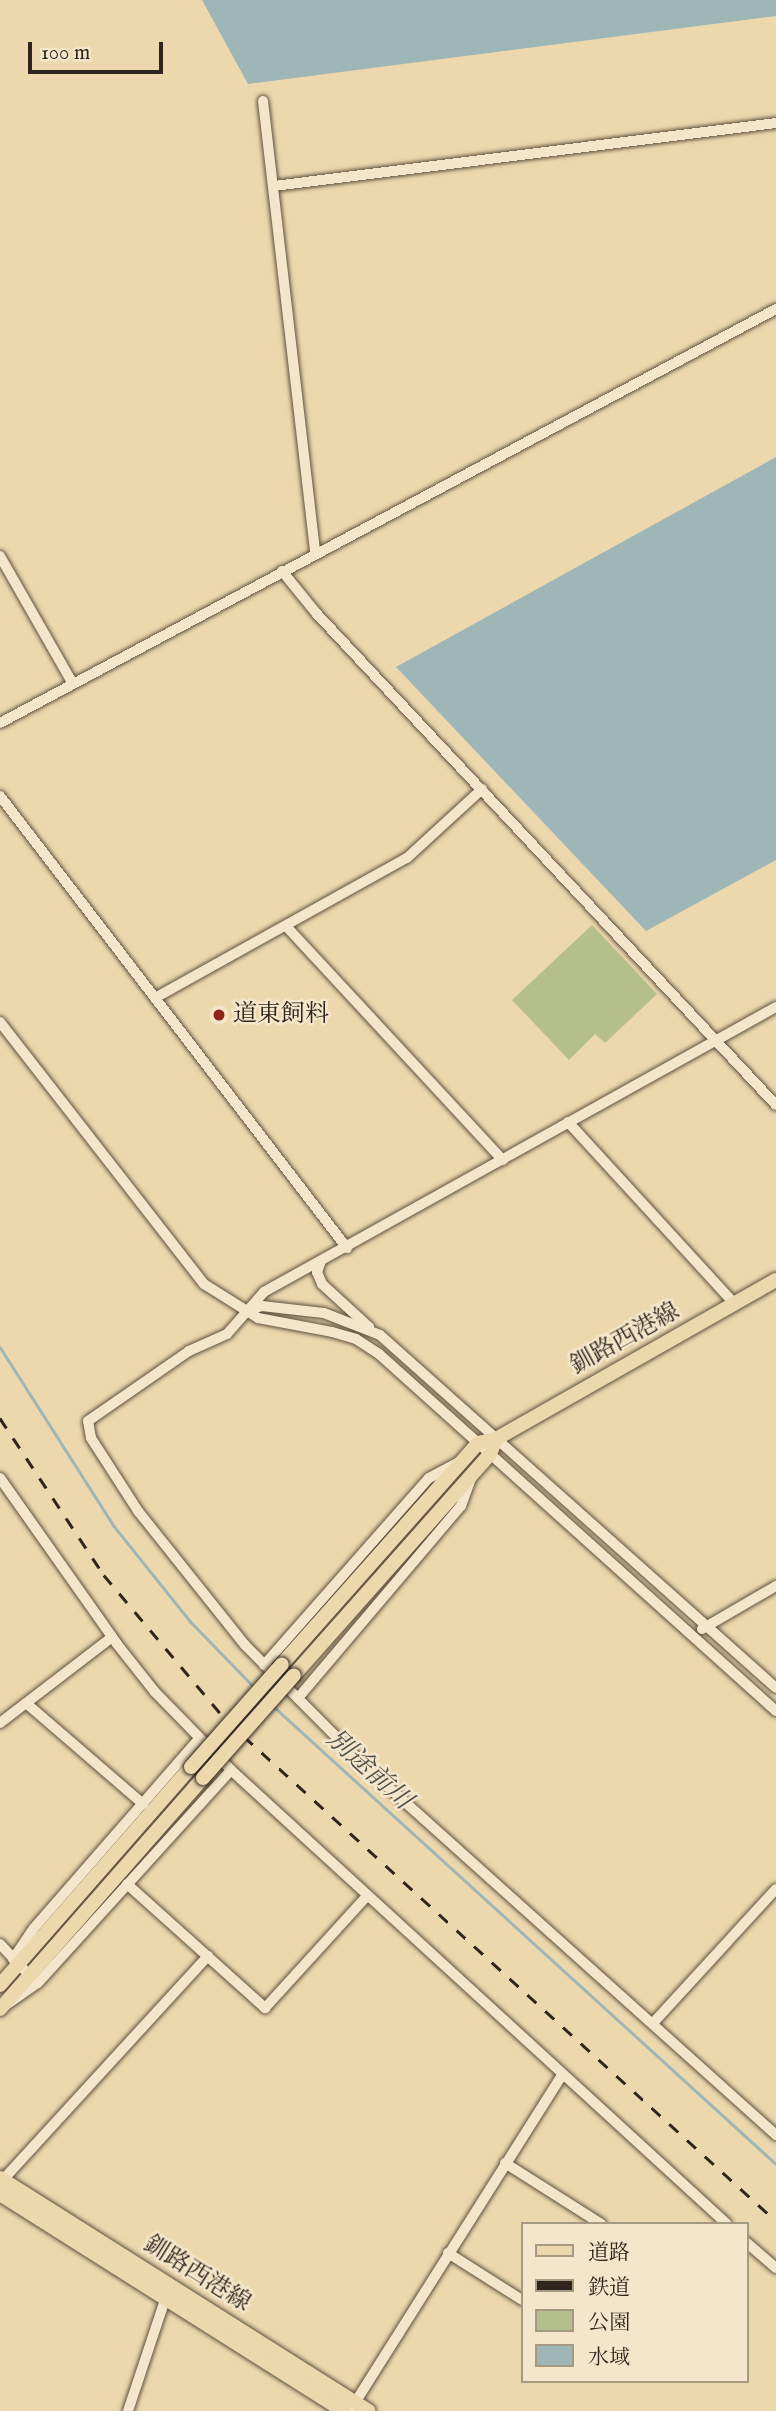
<!DOCTYPE html>
<html>
<head>
<meta charset="utf-8">
<style>
	body { margin:0 }
	#map { position:relative; width:776px; height:2411px; overflow:hidden; background:#edd8ae; font-family:"IM FELL English","Noto Serif JP",serif }
	div>[style] { position:absolute }
	.green>* { inset:0; background:#b5bf8c }
	.water>* { inset:0; background:#9fb6b7 }
	.stream>* { height:2.5px; margin:-1.25px; padding:0 1.25px; transform-origin:1.25px; border-radius:1.25px; background:#9fb6b7 }
	.roads { filter:drop-shadow(0 0 2px #5e5240) drop-shadow(0 0 2px #5e5240) }
	.minor>* { height:10px; margin:-5px; padding:0 5px; transform-origin:5px; border-radius:5px; background:#f3e6ca }
	.major>* { height:14px; margin:-7px; padding:0 7px; transform-origin:7px; border-radius:7px; background:#edd8ae }
	.rail>* { height:2.5px; margin-top:-1.25px; transform-origin:0; background:repeating-linear-gradient(90deg,#2f251c 0 12px,transparent 0 24px) }
	.bridges { filter:drop-shadow(0 0 2px #2f251c) drop-shadow(0 0 2px #2f251c) }
	.major-bridge>* { height:14px; margin:-7px; padding:0 7px; transform-origin:7px; border-radius:7px; background:#edd8ae }
	.dots>* { width:19px; height:19px; translate:-50% -50%; box-sizing:border-box; border:4px solid #f3e6ca; border-radius:50% }
	span { translate:-50% -50%; white-space:nowrap; text-align:center; line-height:1.15; -webkit-text-stroke:5px #f3e6ca; paint-order:stroke }
	.poi-label { font-size:24px; color:#2f251c }
	.left { translate:0 -50%; text-align:left }
	.street-label { font-size:24px; color:#2f251c }
	.water-label { font-size:26px; color:#51504a; font-style:italic }
	.legend { position:absolute; left:521px; top:2222px; width:228px; height:161px; box-sizing:border-box; background:#f3e6ca; border:2px solid #a59984; margin:0; padding:9px 12px; list-style:none; font-size:21px; color:#2f251c }
	.legend li { display:flex; align-items:center; gap:14px; height:35px }
	.legend b { width:35px; border:2px solid #a59984 }
	.scale { position:absolute; left:28px; top:42px; width:135px; height:32px; box-sizing:border-box; border:4px solid #2f251c; border-top:0; padding-left:9px; font-size:21px; line-height:24px; white-space:nowrap; color:#2f251c; -webkit-text-stroke:5px #f3e6ca; paint-order:stroke }
</style>
</head>
<body>
<div id="map">
	<div class="green">
		<i style="clip-path:polygon(592px 925px,657px 994px,605px 1043px,595px 1034px,569px 1060px,512px 1000px)"></i>
	</div>
	<div class="water">
		<i style="clip-path:polygon(202px 0,776px 0,776px 16px,248px 84px)"></i>
		<i style="clip-path:polygon(776px 457px,776px 860px,646px 931px,396px 667px)"></i>
	</div>
	<div class="stream">
		<i style="left:0;top:1347px;width:212px;rotate:57.5deg"></i>
		<i style="left:114px;top:1526px;width:122px;rotate:51.3deg"></i>
		<i style="left:190px;top:1621px;width:93px;rotate:45.9deg"></i>
		<i style="left:272px;top:1705px;width:682px;rotate:42.32deg"></i>
	</div>
	<div class="roads">
		<div class="minor">
			<i style="left:263px;top:101px;width:455px;rotate:83.4deg"></i>
			<i style="left:274px;top:186px;width:506px;rotate:-7.15deg"></i>
			<i style="left:0;top:556px;width:145px;rotate:60.3deg"></i>
			<i style="left:282px;top:571px;width:55px;rotate:50.9deg"></i>
			<i style="left:317px;top:614px;width:672px;rotate:46.93deg"></i>
			<i style="left:0;top:723px;width:880px;rotate:-28.08deg"></i>
			<i style="left:0;top:796px;width:570px;rotate:52.49deg"></i>
			<i style="left:286px;top:926px;width:319px;rotate:47.2deg"></i>
			<i style="left:155px;top:998px;width:288px;rotate:-29.1deg"></i>
			<i style="left:407px;top:858px;width:102px;rotate:-42.6deg"></i>
			<i style="left:776px;top:1007px;width:586px;rotate:150.9deg"></i>
			<i style="left:264px;top:1292px;width:56px;rotate:131.4deg"></i>
			<i style="left:227px;top:1334px;width:42px;rotate:155.9deg"></i>
			<i style="left:189px;top:1351px;width:123px;rotate:145.3deg"></i>
			<i style="left:88px;top:1421px;width:17px;rotate:80deg"></i>
			<i style="left:91px;top:1438px;width:87px;rotate:57.2deg"></i>
			<i style="left:138px;top:1511px;width:171px;rotate:51.4deg"></i>
			<i style="left:245px;top:1645px;width:173px;rotate:45.2deg"></i>
			<i style="left:367px;top:1768px;width:550px;rotate:41.9deg"></i>
			<i style="left:0;top:1022px;width:332px;rotate:52.1deg"></i>
			<i style="left:204px;top:1284px;width:64px;rotate:32.2deg"></i>
			<i style="left:258px;top:1318px;width:75px;rotate:10.7deg"></i>
			<i style="left:332px;top:1332px;width:25px;rotate:16deg"></i>
			<i style="left:356px;top:1339px;width:27px;rotate:33deg"></i>
			<i style="left:379px;top:1354px;width:534px;rotate:41.96deg"></i>
			<i style="left:568px;top:1122px;width:247px;rotate:47.5deg"></i>
			<i style="left:321px;top:1261px;width:12px;rotate:110deg"></i>
			<i style="left:317px;top:1272px;width:13px;rotate:67deg"></i>
			<i style="left:322px;top:1284px;width:64px;rotate:42.5deg"></i>
			<i style="left:248px;top:1310px;width:15px;rotate:-16deg"></i>
			<i style="left:262px;top:1306px;width:62px;rotate:6.4deg"></i>
			<i style="left:324px;top:1313px;width:60px;rotate:21.4deg"></i>
			<i style="left:380px;top:1335px;width:530px;rotate:41.71deg"></i>
			<i style="left:0;top:1478px;width:203px;rotate:54.8deg"></i>
			<i style="left:117px;top:1644px;width:61px;rotate:51.6deg"></i>
			<i style="left:155px;top:1692px;width:109px;rotate:45.7deg"></i>
			<i style="left:231px;top:1770px;width:672px;rotate:42.47deg"></i>
			<i style="left:702px;top:1629px;width:86px;rotate:-30.2deg"></i>
			<i style="left:264px;top:1665px;width:249px;rotate:-48.6deg"></i>
			<i style="left:429px;top:1478px;width:32px;rotate:-28deg"></i>
			<i style="left:298px;top:1698px;width:252px;rotate:-49.7deg"></i>
			<i style="left:461px;top:1506px;width:29px;rotate:-70deg"></i>
			<i style="left:26px;top:1703px;width:155px;rotate:40.8deg"></i>
			<i style="left:0;top:1723px;width:141px;rotate:-37.5deg"></i>
			<i style="left:127px;top:1884px;width:186px;rotate:41.9deg"></i>
			<i style="left:265px;top:2008px;width:151px;rotate:-47.7deg"></i>
			<i style="left:0;top:1944px;width:44px;rotate:46.8deg"></i>
			<i style="left:13px;top:1959px;width:37px;rotate:-56deg"></i>
			<i style="left:34px;top:1928px;width:252px;rotate:-48.9deg"></i>
			<i style="left:9px;top:2003px;width:35px;rotate:-35deg"></i>
			<i style="left:38px;top:1983px;width:287px;rotate:-47.8deg"></i>
			<i style="left:654px;top:2022px;width:180px;rotate:-47.5deg"></i>
			<i style="left:505px;top:2163px;width:114px;rotate:32.4deg"></i>
			<i style="left:0;top:2183px;width:308px;rotate:-47.5deg"></i>
			<i style="left:746px;top:2242px;width:40px;rotate:41deg"></i>
			<i style="left:448px;top:2253px;width:88px;rotate:32.4deg"></i>
			<i style="left:351px;top:2409px;width:396px;rotate:-57.7deg"></i>
			<i style="left:128px;top:2411px;width:123px;rotate:-71.6deg"></i>
		</div>
		<div class="major">
			<i style="left:282px;top:1664px;width:295px;rotate:-48.4deg"></i>
			<i style="left:478px;top:1443px;width:18px;rotate:-13deg"></i>
			<i style="left:496px;top:1439px;width:322px;rotate:-29.6deg"></i>
			<i style="left:294px;top:1675px;width:295px;rotate:-48.4deg"></i>
			<i style="left:490px;top:1454px;width:16px;rotate:-68deg"></i>
			<i style="left:0;top:1985px;width:290px;rotate:-48.8deg"></i>
			<i style="left:0;top:2009px;width:308px;rotate:-48.7deg"></i>
			<i style="left:0;top:2178px;width:436px;rotate:32.3deg"></i>
			<i style="left:0;top:2194px;width:406px;rotate:32.3deg"></i>
		</div>
	</div>
	<div class="rail">
		<i style="left:0;top:1418px;width:188px;rotate:56.5deg"></i>
		<i style="left:104px;top:1575px;width:189px;rotate:49.9deg"></i>
		<i style="left:226px;top:1720px;width:744px;rotate:42.33deg"></i>
	</div>
	<div class="bridges">
		<div class="major-bridge">
			<i style="left:191px;top:1767px;width:137px;rotate:-48.5deg"></i>
			<i style="left:203px;top:1778px;width:137px;rotate:-48.5deg"></i>
		</div>
	</div>
	<div class="dots">
		<i style="left:219px;top:1015px;background:#8f2418"></i>
	</div>
	<div class="poi-label">
		<span class="left" style="left:233px;top:1015px">道東飼料</span>
	</div>
	<div class="street-label">
		<span style="left:625px;top:1339px;rotate:-29deg">釧路西港線</span>
		<span style="left:197px;top:2274px;rotate:32deg">釧路西港線</span>
	</div>
	<div class="water-label">
		<span style="left:369px;top:1770px;rotate:42deg">別途前川</span>
	</div>
	<ul class="legend">
	<li><b style="height:9px;background:#edd8ae"></b>道路</li>
	<li><b style="height:9px;background:#2f251c"></b>鉄道</li>
	<li><b style="height:19px;background:#b5bf8c"></b>公園</li>
	<li><b style="height:19px;background:#9fb6b7"></b>水域</li>
	</ul>
	<div class="scale">100 m</div>
</div>
</body>
</html>
